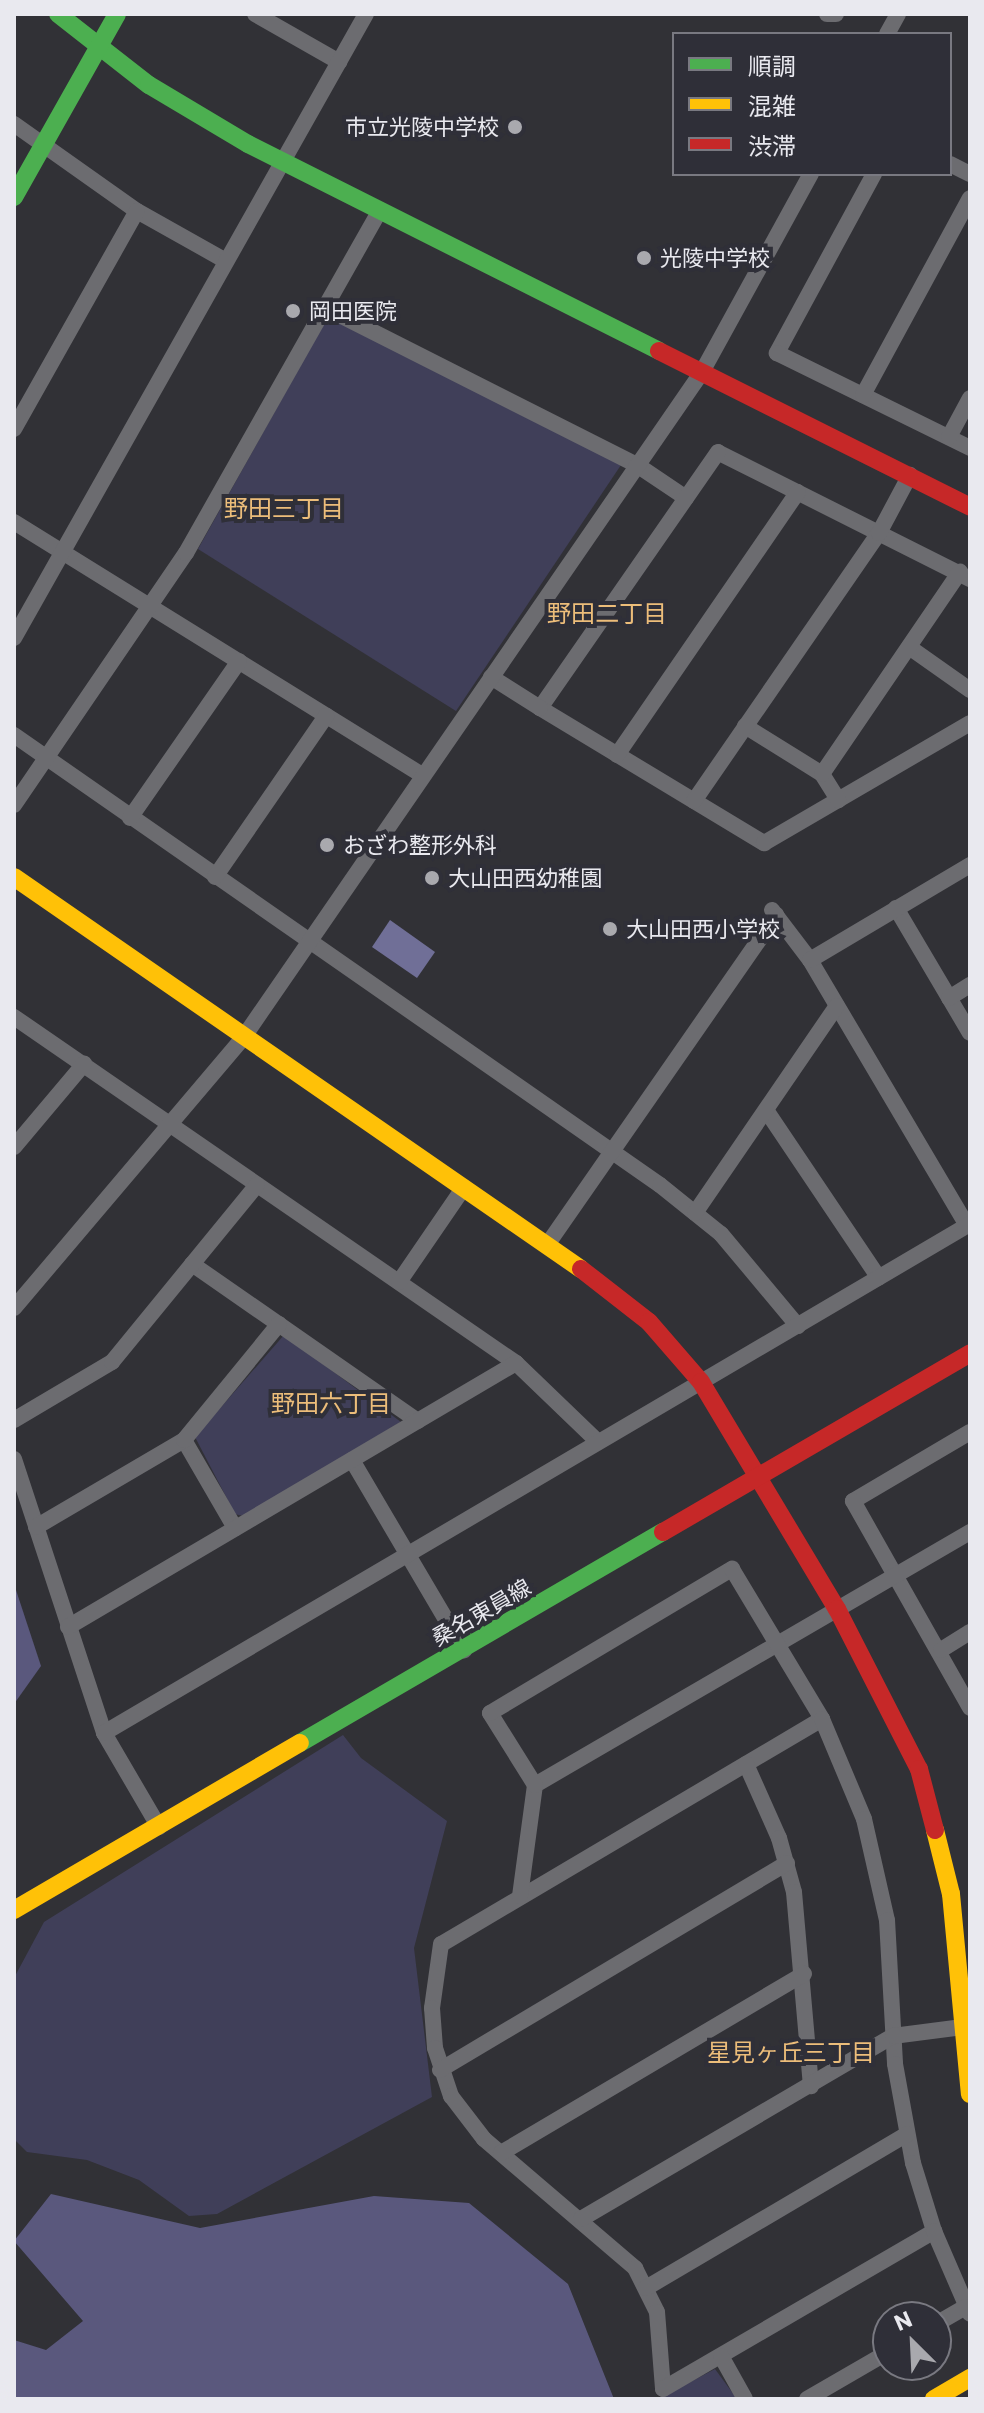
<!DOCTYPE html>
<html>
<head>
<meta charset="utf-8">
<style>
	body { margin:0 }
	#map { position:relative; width:984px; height:2413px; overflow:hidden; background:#313136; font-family:Commissioner,"Noto Sans JP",sans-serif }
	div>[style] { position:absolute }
	.green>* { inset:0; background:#403f59 }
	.forest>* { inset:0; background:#5a587d }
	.water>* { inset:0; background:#706f97 }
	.street>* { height:16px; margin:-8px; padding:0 8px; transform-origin:8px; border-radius:8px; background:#6c6c70 }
	.fast>* { height:18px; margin:-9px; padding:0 9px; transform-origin:9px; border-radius:9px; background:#4caf50 }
	.slow>* { height:18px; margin:-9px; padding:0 9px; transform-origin:9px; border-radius:9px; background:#ffc107 }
	.jam>* { height:18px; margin:-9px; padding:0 9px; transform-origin:9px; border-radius:9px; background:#c62828 }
	.dots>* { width:22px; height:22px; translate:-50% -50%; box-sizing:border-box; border:4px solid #2f2f38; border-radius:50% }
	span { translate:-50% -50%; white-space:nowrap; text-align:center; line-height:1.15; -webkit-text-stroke:8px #2f2f38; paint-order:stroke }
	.poi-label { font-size:22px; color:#e9e9ef }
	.right { translate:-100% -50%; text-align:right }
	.left { translate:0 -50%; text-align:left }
	.street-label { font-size:22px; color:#e9e9ef }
	.neighbourhood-label { font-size:24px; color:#ecbd7a }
	.frame { position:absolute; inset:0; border:16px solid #e9e9ef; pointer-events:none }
	.legend { position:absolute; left:672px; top:32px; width:280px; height:144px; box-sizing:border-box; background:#2f2f38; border:2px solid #797981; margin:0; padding:10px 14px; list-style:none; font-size:24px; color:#e9e9ef }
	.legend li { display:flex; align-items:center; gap:16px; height:40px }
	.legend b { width:40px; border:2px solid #797981 }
	.north { position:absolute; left:872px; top:2301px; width:80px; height:80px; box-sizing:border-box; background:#2f2f38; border:2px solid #797981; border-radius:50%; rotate:336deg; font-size:22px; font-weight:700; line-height:32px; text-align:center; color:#e9e9ef }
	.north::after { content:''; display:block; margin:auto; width:28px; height:36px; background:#a9a9ae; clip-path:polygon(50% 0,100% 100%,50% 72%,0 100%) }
</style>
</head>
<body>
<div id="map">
	<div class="green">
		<i style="clip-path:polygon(333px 319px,621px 465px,456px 711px,198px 549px,326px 320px)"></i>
		<i style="clip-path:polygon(284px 1335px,401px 1422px,243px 1516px,235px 1514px,195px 1437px)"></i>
		<i style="clip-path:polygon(343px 1735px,361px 1758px,447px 1821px,414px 1948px,432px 2097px,217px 2214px,189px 2216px,139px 2180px,87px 2160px,27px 2152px,14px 2139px,14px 1978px,44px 1922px)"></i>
		<i style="clip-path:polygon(715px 2369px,737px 2399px,658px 2399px)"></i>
	</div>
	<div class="forest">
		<i style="clip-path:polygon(14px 1584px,41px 1666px,14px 1704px)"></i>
		<i style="clip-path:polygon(51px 2194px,200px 2228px,374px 2196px,469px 2203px,568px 2284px,614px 2399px,14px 2399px,14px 2340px,46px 2350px,83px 2321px,14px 2241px)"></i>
	</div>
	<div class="water">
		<i style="clip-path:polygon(390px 920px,435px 952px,417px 978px,372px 947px)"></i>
	</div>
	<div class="street">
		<i style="left:255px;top:14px;width:97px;rotate:29.7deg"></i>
		<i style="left:827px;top:14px;width:9px"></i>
		<i style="left:887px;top:34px;width:23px;rotate:-61deg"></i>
		<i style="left:14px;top:124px;width:151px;rotate:35.3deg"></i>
		<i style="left:137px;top:211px;width:102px;rotate:29.3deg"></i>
		<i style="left:950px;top:164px;width:22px;rotate:27deg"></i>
		<i style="left:874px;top:174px;width:204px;rotate:118.5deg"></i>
		<i style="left:777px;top:353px;width:215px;rotate:26.2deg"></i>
		<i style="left:326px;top:308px;width:348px;rotate:26.8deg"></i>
		<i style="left:637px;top:465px;width:59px;rotate:34deg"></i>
		<i style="left:863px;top:395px;width:224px;rotate:-61.5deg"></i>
		<i style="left:14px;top:429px;width:250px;rotate:-60.6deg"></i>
		<i style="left:949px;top:437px;width:44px;rotate:-61.7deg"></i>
		<i style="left:14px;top:522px;width:481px;rotate:31.8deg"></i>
		<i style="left:970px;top:579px;width:282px;rotate:-153.3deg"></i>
		<i style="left:718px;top:452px;width:312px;rotate:124.8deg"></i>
		<i style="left:540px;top:708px;width:262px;rotate:31.1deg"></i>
		<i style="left:764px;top:843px;width:238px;rotate:-30.2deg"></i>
		<i style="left:14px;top:638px;width:716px;rotate:-60.57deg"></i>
		<i style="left:909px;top:647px;width:75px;rotate:35.2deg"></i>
		<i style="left:491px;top:677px;width:58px;rotate:32.3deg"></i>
		<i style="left:745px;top:726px;width:91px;rotate:31.9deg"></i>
		<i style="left:822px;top:774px;width:31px;rotate:58deg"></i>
		<i style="left:14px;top:735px;width:787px;rotate:34.86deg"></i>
		<i style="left:660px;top:1185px;width:78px;rotate:38.8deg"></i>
		<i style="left:721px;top:1234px;width:120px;rotate:50.1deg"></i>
		<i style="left:617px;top:755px;width:319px;rotate:-55.5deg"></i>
		<i style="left:822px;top:774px;width:245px;rotate:-55.7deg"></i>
		<i style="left:694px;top:801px;width:326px;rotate:-55.4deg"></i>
		<i style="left:879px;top:533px;width:66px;rotate:-61.9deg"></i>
		<i style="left:14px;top:805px;width:305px;rotate:-55.7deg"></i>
		<i style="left:186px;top:553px;width:394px;rotate:-60.5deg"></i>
		<i style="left:130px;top:818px;width:191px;rotate:-55.2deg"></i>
		<i style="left:215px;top:877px;width:196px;rotate:-55.4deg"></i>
		<i style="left:896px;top:908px;width:145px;rotate:59.4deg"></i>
		<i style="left:772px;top:910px;width:63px;rotate:52.8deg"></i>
		<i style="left:810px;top:960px;width:309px;rotate:59.4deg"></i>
		<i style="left:810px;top:960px;width:186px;rotate:-30.7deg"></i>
		<i style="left:949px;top:998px;width:25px;rotate:-32deg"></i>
		<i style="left:14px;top:1017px;width:610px;rotate:34.58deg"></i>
		<i style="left:516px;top:1363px;width:114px;rotate:43.9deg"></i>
		<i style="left:766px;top:1110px;width:202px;rotate:56.1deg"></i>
		<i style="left:14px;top:1147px;width:109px;rotate:-49.9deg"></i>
		<i style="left:695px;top:1213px;width:251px;rotate:-55.6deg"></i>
		<i style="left:547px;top:1245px;width:402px;rotate:-55.2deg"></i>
		<i style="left:192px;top:1264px;width:275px;rotate:34.8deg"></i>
		<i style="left:399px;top:1282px;width:115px;rotate:-55.6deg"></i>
		<i style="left:14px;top:1308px;width:354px;rotate:-49.7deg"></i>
		<i style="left:243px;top:1038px;width:809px;rotate:-55.43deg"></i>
		<i style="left:702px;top:372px;width:226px;rotate:-61.2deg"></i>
		<i style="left:14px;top:1420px;width:114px;rotate:-30.6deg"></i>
		<i style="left:112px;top:1362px;width:229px;rotate:-50.7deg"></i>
		<i style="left:970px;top:1432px;width:136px;rotate:149.5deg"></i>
		<i style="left:853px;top:1501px;width:238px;rotate:60.5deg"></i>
		<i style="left:184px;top:1440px;width:102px;rotate:59.9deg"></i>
		<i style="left:14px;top:1459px;width:288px;rotate:71.8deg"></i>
		<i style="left:104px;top:1733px;width:109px;rotate:59.7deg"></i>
		<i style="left:352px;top:1460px;width:221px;rotate:59.5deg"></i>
		<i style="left:36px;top:1527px;width:172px;rotate:-30.4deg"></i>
		<i style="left:184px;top:1440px;width:150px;rotate:-50.7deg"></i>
		<i style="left:68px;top:1627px;width:520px;rotate:-30.51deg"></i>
		<i style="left:941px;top:1650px;width:34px;rotate:-32deg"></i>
		<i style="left:822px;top:1719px;width:442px;rotate:149.4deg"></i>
		<i style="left:441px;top:1944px;width:65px;rotate:98deg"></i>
		<i style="left:432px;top:2008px;width:40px;rotate:85.7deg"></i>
		<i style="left:435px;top:2048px;width:51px;rotate:71.6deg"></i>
		<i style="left:451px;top:2096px;width:54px;rotate:52.5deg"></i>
		<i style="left:484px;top:2139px;width:199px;rotate:40.5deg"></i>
		<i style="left:635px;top:2268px;width:49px;rotate:63.4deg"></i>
		<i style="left:657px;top:2312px;width:77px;rotate:85.5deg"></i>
		<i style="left:663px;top:2389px;width:314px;rotate:-30.2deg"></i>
		<i style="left:104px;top:1733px;width:1005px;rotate:-30.45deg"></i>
		<i style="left:746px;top:1764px;width:81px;rotate:66deg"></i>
		<i style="left:779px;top:1838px;width:56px;rotate:74.5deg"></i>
		<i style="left:794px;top:1892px;width:195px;rotate:85deg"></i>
		<i style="left:535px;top:1785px;width:503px;rotate:-30.18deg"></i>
		<i style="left:520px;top:1896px;width:112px;rotate:-82.3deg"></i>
		<i style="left:535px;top:1785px;width:85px;rotate:-122deg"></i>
		<i style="left:490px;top:1713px;width:282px;rotate:-30.8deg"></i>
		<i style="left:732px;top:1569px;width:175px;rotate:59deg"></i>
		<i style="left:822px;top:1719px;width:108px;rotate:67.2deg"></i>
		<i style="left:864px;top:1819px;width:104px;rotate:77.2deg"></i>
		<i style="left:887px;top:1920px;width:144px;rotate:86.8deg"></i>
		<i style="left:895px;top:2064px;width:101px;rotate:79.7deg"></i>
		<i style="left:913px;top:2163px;width:71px;rotate:72.8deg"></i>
		<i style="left:934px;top:2231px;width:90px;rotate:66.6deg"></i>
		<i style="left:440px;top:2070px;width:404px;rotate:-30.8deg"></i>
		<i style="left:501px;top:2153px;width:352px;rotate:-30.6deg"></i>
		<i style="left:581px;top:2219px;width:362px;rotate:-30.4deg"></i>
		<i style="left:893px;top:2036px;width:78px;rotate:-7.4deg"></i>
		<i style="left:646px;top:2288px;width:303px;rotate:-30.5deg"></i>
		<i style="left:936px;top:2324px;width:34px;rotate:-30deg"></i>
		<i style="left:721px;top:2356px;width:49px;rotate:60.8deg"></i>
		<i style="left:807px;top:2399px;width:94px;rotate:-30.1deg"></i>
	</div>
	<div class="fast">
		<i style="left:58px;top:14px;width:115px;rotate:38deg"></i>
		<i style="left:149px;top:85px;width:115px;rotate:30.8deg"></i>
		<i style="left:248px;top:144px;width:460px;rotate:26.7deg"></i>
		<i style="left:14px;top:197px;width:210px;rotate:-60.6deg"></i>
		<i style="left:300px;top:1743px;width:420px;rotate:-30.2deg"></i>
	</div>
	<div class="slow">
		<i style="left:14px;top:877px;width:689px;rotate:34.66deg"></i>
		<i style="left:935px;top:1830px;width:66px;rotate:76deg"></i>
		<i style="left:951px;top:1894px;width:201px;rotate:84.6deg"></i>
		<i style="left:14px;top:1910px;width:331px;rotate:-30.3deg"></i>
		<i style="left:934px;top:2399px;width:42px;rotate:-30.3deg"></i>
	</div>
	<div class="jam">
		<i style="left:659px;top:351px;width:348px;rotate:26.6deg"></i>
		<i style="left:581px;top:1269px;width:86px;rotate:37.9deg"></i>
		<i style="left:649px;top:1322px;width:79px;rotate:49.1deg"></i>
		<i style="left:701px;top:1382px;width:265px;rotate:59.1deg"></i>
		<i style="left:837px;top:1609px;width:180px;rotate:62.9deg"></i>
		<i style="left:919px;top:1769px;width:63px;rotate:75.3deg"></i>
		<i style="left:663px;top:1532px;width:355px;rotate:-30.2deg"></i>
	</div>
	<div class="dots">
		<i style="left:515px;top:127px;background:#a9a9ae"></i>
		<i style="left:644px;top:258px;background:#a9a9ae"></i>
		<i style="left:293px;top:311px;background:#a9a9ae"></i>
		<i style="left:327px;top:845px;background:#a9a9ae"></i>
		<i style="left:432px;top:878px;background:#a9a9ae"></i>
		<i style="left:610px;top:929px;background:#a9a9ae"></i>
	</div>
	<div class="poi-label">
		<span class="right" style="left:499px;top:127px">市立光陵中学校</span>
		<span class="left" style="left:660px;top:258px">光陵中学校</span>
		<span class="left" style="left:309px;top:311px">岡田医院</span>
		<span class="left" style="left:343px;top:845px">おざわ整形外科</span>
		<span class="left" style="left:448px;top:878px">大山田西幼稚園</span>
		<span class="left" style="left:626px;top:929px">大山田西小学校</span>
	</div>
	<div class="street-label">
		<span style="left:481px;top:1612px;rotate:-30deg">桑名東員線</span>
	</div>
	<div class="neighbourhood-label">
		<span style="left:284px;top:508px">野田三丁目</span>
		<span style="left:607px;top:613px">野田二丁目</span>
		<span style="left:331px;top:1403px">野田六丁目</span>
		<span style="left:791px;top:2052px">星見ヶ丘三丁目</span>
	</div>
	<div class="frame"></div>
	<ul class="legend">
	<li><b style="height:10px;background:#4caf50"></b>順調</li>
	<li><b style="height:10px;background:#ffc107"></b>混雑</li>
	<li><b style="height:10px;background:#c62828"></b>渋滞</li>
	</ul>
	<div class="north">N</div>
</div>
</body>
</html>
